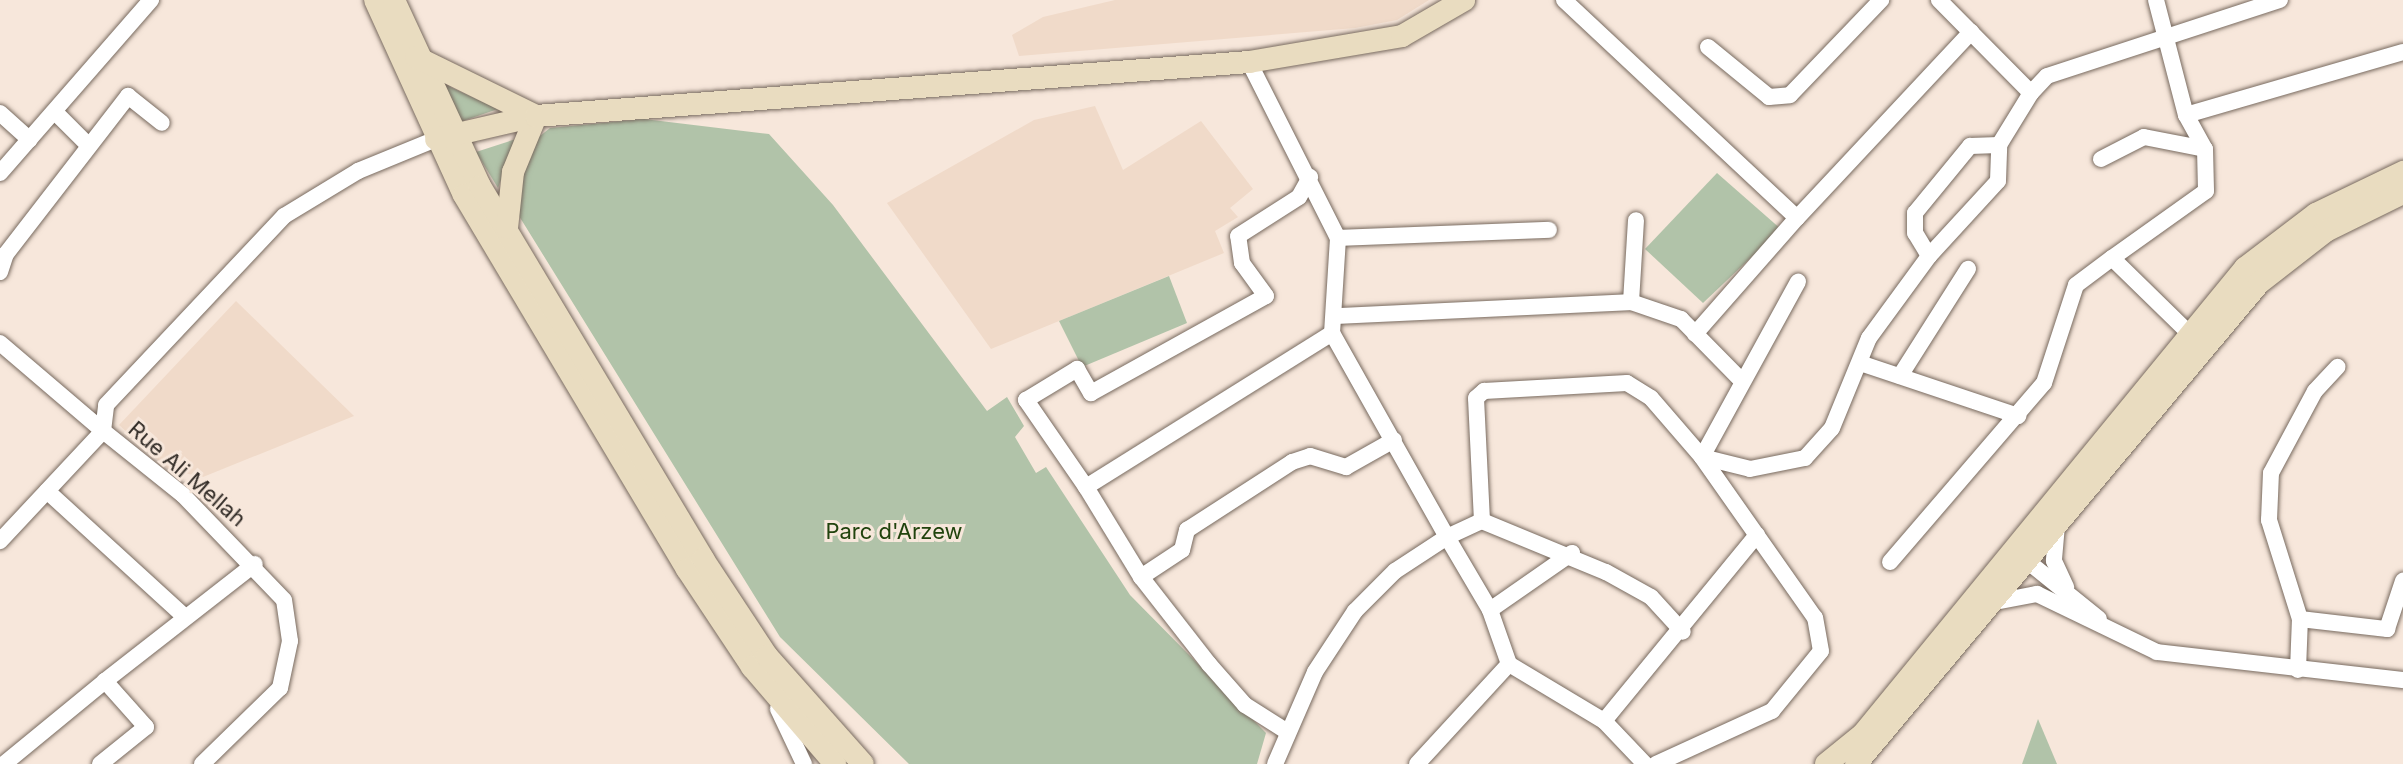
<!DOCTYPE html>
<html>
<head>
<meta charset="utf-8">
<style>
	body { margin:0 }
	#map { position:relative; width:2403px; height:764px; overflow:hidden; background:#f7e7db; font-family:Inter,sans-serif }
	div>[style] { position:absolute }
	.built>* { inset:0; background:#f0dac9 }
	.green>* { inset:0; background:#b1c3a9 }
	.roads { filter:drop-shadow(0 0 2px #786a5f) drop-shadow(0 0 2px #786a5f) }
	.minor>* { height:16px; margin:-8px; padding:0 8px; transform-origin:8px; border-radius:8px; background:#fff }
	.secondary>* { height:22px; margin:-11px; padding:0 11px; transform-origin:11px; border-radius:11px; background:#e9dcc0 }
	span { translate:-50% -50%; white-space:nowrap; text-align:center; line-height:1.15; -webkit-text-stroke:6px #f7e7db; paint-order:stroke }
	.street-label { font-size:22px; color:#312b26 }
	.park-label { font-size:22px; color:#21430d }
</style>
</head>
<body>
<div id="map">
	<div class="built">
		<i style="clip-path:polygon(1115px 0,1429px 0,1397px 20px,1355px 28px,1019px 56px,1012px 35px,1043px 17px)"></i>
		<i style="clip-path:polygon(1095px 106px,1123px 170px,1201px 121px,1253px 189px,1230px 208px,1238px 217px,1215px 231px,1224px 253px,991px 349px,887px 203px,1034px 120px)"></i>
		<i style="clip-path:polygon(236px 301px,354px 416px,203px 477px,169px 470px,119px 425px)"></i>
	</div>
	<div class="green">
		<i style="clip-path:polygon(435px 80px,498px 109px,460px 122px)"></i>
		<i style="clip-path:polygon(644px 119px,769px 134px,833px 205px,987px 411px,1007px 397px,1024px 426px,1015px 437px,1036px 473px,1046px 467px,1130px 595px,1266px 733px,1257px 764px,909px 764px,780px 637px,519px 216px,517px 180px,530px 144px,550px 128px)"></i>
		<i style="clip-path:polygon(516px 139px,498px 188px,476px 152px)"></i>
		<i style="clip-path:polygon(1717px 173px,1781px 229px,1703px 303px,1645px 249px)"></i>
		<i style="clip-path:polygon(1169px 276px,1187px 323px,1082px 367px,1059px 321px)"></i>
		<i style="clip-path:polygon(2038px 719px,2057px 764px,2022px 764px)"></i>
	</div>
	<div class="roads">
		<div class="minor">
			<i style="left:1564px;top:0;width:319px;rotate:43.1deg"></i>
			<i style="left:1797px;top:218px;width:255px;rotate:-46.9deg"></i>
			<i style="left:2156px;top:0;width:119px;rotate:75.4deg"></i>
			<i style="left:2186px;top:115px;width:39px;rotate:61deg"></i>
			<i style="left:2205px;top:149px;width:42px;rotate:88.6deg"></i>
			<i style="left:2206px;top:191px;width:115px;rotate:144.5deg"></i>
			<i style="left:2112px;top:258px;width:119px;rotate:44.3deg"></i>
			<i style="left:1708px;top:47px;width:79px;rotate:39.3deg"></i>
			<i style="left:1769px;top:97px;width:21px;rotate:-5deg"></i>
			<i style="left:1790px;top:95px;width:132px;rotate:-46.2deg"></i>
			<i style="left:1249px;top:62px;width:197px;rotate:63.2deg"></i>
			<i style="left:1338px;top:238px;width:95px;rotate:93.6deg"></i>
			<i style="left:1332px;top:333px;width:234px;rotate:60.6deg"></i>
			<i style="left:1447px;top:537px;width:62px;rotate:146.8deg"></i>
			<i style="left:1395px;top:571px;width:57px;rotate:135deg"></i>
			<i style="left:1355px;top:611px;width:73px;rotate:123.3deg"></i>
			<i style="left:1315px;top:672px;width:100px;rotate:113.5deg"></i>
			<i style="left:2031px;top:93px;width:23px;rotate:-47deg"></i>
			<i style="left:2047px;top:76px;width:245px;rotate:-18.1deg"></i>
			<i style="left:55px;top:112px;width:48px;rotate:45deg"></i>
			<i style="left:0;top:113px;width:40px;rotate:42deg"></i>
			<i style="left:2186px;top:115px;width:226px;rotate:-16.2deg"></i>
			<i style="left:2101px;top:159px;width:48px;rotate:-27.1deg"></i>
			<i style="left:2144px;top:137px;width:62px;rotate:11.1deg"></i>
			<i style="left:0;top:173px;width:230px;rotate:-48.9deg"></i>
			<i style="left:1338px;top:238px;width:211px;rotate:-2.2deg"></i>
			<i style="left:1929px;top:256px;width:102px;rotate:-47.4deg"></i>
			<i style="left:1998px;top:181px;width:36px;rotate:-88deg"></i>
			<i style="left:0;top:272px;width:19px;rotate:-72deg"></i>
			<i style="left:6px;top:254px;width:200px;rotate:-52.3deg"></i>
			<i style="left:128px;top:96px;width:43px;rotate:38.5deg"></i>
			<i style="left:1631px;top:302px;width:53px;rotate:18.8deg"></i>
			<i style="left:1681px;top:319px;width:86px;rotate:45.5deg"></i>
			<i style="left:1338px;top:316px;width:293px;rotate:-2.7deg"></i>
			<i style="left:1631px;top:302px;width:82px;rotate:-86.5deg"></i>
			<i style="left:1695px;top:334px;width:154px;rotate:-48.7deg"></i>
			<i style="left:0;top:343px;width:135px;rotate:40.5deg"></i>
			<i style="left:103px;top:431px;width:151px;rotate:133.1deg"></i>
			<i style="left:1860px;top:363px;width:167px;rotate:18.5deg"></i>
			<i style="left:1900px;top:376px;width:127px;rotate:-57.6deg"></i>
			<i style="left:1086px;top:487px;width:106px;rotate:-124.6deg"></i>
			<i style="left:1026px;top:400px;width:60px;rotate:-31.3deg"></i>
			<i style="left:1077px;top:369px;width:28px;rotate:60deg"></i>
			<i style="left:1091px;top:393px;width:200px;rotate:-29deg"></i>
			<i style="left:1266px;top:296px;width:41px;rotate:-126deg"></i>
			<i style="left:1242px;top:263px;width:27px;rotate:-98deg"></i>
			<i style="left:1238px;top:236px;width:72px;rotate:-32.6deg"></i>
			<i style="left:1299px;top:197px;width:23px;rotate:-61deg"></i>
			<i style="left:47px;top:491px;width:185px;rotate:42.4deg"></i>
			<i style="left:1482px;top:521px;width:134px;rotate:22.4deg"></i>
			<i style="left:1606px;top:572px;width:51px;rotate:29.1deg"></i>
			<i style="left:1651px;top:597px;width:47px;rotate:47.6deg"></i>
			<i style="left:2057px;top:525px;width:36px;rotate:95deg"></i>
			<i style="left:2054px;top:561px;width:29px;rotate:65deg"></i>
			<i style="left:2021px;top:556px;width:100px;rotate:38.9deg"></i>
			<i style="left:1890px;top:562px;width:236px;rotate:-49.3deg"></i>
			<i style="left:2044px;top:383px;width:103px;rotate:-71.9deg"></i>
			<i style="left:2076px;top:285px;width:45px;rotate:-36.9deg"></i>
			<i style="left:1141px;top:577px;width:49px;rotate:-33.4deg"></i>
			<i style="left:1182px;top:550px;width:21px;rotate:-76deg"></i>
			<i style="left:1187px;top:530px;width:125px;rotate:-32.9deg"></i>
			<i style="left:1292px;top:462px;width:19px;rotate:-18deg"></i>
			<i style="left:1310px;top:456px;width:38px;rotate:17deg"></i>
			<i style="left:1346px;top:467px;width:55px;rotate:-29.4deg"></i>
			<i style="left:1995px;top:602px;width:43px;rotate:-10.8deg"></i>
			<i style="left:2037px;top:594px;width:133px;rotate:25.8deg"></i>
			<i style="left:2157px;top:652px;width:248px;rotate:6.5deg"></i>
			<i style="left:1490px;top:610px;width:100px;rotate:-34.8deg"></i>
			<i style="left:2300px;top:619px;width:104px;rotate:-107.4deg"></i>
			<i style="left:2269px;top:520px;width:47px;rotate:-87.6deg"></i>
			<i style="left:2271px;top:473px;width:93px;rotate:-61.8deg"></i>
			<i style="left:2315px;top:391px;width:33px;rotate:-47deg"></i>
			<i style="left:1509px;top:664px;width:111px;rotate:31deg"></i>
			<i style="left:1604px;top:721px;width:241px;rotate:-50.6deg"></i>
			<i style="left:2298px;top:670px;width:51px;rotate:-87.8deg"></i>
			<i style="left:2300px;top:619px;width:88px;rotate:6.6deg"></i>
			<i style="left:2387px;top:629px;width:51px;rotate:-71.6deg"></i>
			<i style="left:778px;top:709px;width:61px;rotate:64.7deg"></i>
			<i style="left:1604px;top:721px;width:59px;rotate:46.4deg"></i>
			<i style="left:1286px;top:731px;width:49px;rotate:-147.6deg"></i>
			<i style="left:1245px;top:705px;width:55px;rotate:-131.3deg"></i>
			<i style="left:1209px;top:664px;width:110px;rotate:-128deg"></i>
			<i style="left:1141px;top:577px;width:105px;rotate:-121.4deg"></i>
			<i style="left:1086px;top:487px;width:290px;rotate:-32deg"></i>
			<i style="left:4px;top:764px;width:131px;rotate:-39.4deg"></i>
			<i style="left:100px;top:764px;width:59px;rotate:-38.8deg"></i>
			<i style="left:146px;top:727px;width:62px;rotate:-131.7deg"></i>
			<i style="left:105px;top:681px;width:190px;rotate:-38deg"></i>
			<i style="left:202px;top:764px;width:109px;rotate:-44.3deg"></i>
			<i style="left:280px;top:688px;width:48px;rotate:-78deg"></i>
			<i style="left:290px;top:641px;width:41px;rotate:-98.3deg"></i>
			<i style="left:284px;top:600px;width:146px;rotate:-133.9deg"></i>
			<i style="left:183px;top:495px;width:102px;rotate:-141.3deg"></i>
			<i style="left:103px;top:431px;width:26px;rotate:-83deg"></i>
			<i style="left:106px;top:405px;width:260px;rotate:-46.7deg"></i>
			<i style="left:284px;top:216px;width:87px;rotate:-31.3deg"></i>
			<i style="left:358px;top:171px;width:84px;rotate:-22.3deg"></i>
			<i style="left:1417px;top:764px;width:136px;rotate:-47.4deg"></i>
			<i style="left:1509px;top:664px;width:57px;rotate:-109.4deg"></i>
			<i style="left:1490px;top:610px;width:85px;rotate:-120.5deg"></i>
			<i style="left:1447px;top:537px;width:38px;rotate:-25deg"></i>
			<i style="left:1482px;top:521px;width:123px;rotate:-92.8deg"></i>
			<i style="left:1476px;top:398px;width:11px;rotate:-41deg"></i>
			<i style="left:1484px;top:391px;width:143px;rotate:-3.2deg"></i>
			<i style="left:1627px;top:383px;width:28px;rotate:32deg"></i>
			<i style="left:1651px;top:398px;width:78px;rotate:49.2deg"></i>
			<i style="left:1702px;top:457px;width:49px;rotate:14deg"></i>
			<i style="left:1750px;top:469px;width:56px;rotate:-11.3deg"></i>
			<i style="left:1805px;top:458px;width:40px;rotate:-48deg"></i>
			<i style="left:1832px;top:428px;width:97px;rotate:-67.7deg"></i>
			<i style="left:1869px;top:338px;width:102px;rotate:-53.8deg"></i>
			<i style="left:1929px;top:256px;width:27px;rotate:-121deg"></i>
			<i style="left:1915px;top:233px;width:20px;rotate:-90deg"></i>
			<i style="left:1915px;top:213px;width:87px;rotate:-50.6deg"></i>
			<i style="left:1970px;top:146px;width:29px;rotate:-2deg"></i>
			<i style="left:1999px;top:145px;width:61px;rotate:-58.4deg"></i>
			<i style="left:2031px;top:93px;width:131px;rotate:-134.7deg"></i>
			<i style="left:1656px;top:764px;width:128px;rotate:-24.6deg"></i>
			<i style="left:1772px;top:711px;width:77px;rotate:-50.8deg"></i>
			<i style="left:1821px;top:651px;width:34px;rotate:-100deg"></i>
			<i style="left:1815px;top:618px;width:197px;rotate:-125.1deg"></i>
			<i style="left:1702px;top:457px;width:200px;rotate:-61.3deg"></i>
		</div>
		<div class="secondary">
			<i style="left:375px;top:0;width:214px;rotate:65.5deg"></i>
			<i style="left:464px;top:195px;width:435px;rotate:59.2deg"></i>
			<i style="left:687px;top:569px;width:118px;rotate:56.4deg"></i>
			<i style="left:752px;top:667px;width:128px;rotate:49.4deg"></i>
			<i style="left:394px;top:0;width:205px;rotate:65.2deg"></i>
			<i style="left:480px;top:186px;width:435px;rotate:59.1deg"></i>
			<i style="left:703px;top:559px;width:116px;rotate:56.6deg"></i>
			<i style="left:767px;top:656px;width:144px;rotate:48.4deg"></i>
			<i style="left:416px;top:57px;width:134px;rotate:26.2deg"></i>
			<i style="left:536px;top:116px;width:61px;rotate:112.3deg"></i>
			<i style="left:513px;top:172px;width:56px;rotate:96.1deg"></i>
			<i style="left:436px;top:139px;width:103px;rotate:-13deg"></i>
			<i style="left:536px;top:116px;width:715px;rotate:-4.33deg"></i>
			<i style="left:1249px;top:62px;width:155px;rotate:-9.6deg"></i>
			<i style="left:1402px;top:36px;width:72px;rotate:-30.1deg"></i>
			<i style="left:1826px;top:764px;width:48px;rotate:-39deg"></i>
			<i style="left:1863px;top:734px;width:603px;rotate:-50.66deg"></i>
			<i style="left:2245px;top:268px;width:89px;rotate:-37.3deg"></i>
			<i style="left:2316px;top:214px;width:97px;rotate:-25.8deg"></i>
			<i style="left:1856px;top:764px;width:628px;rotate:-50.04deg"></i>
			<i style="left:2259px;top:283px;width:85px;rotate:-37.8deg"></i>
			<i style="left:2326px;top:231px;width:86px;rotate:-26.3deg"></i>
		</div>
	</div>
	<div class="street-label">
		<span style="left:187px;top:474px;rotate:41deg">Rue Ali Mellah</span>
	</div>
	<div class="park-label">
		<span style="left:894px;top:532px">Parc d'Arzew</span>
	</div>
</div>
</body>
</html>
